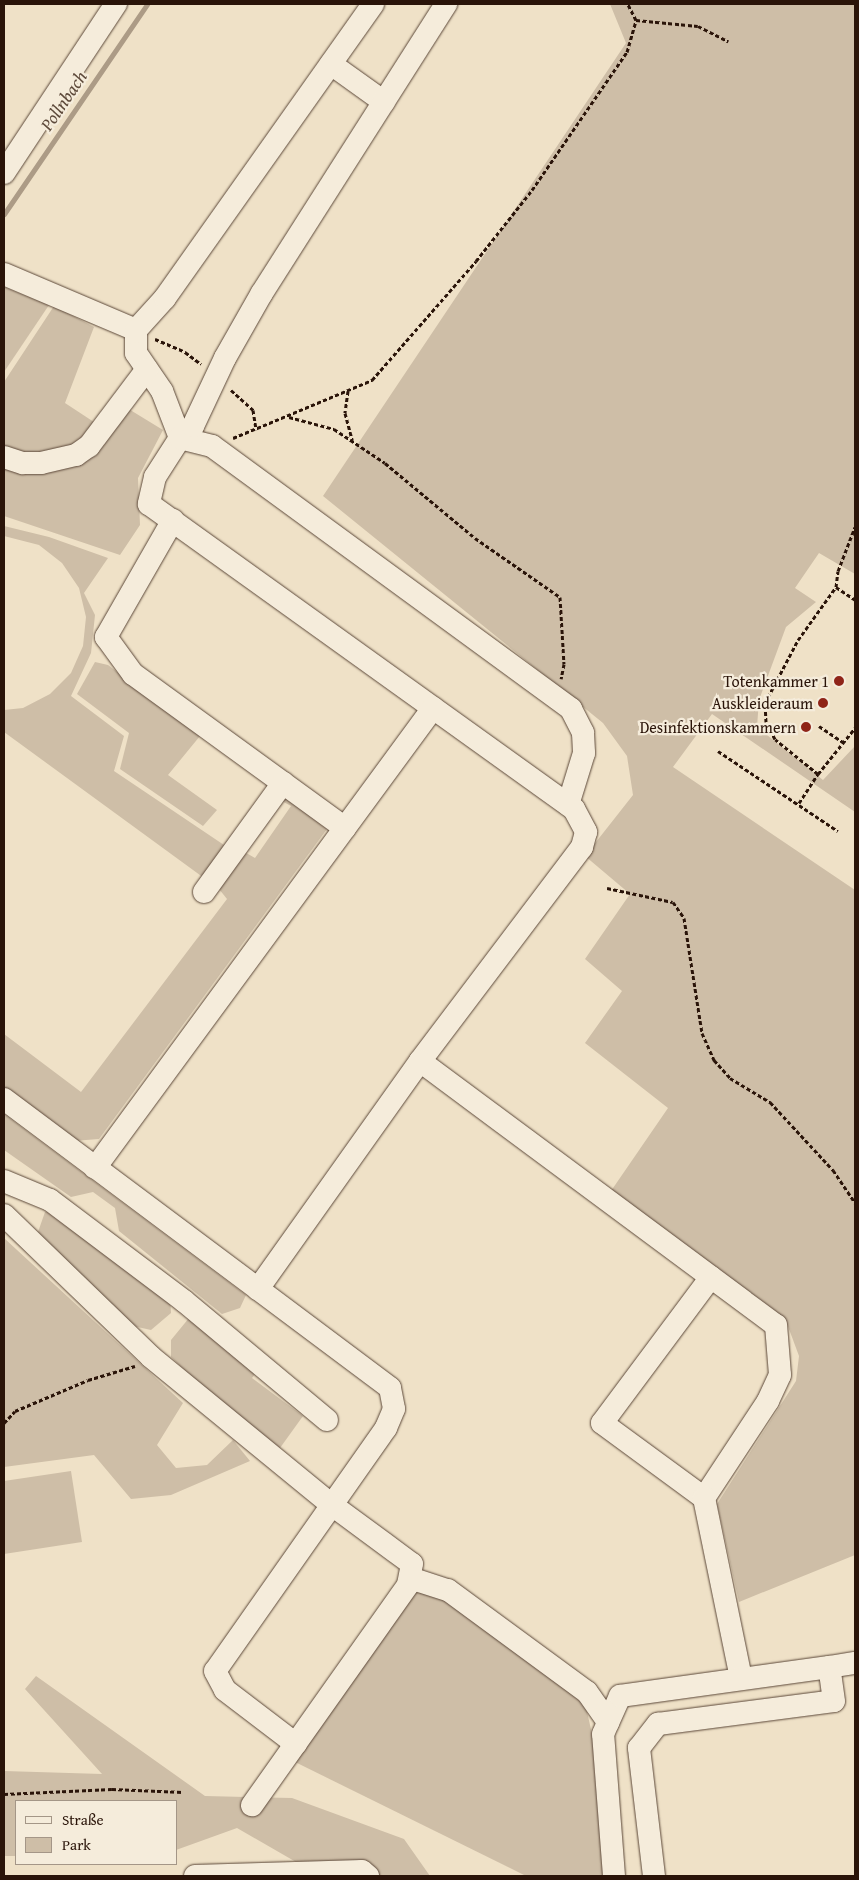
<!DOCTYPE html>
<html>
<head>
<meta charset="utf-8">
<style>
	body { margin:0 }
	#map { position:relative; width:859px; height:1880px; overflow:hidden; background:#efe1c7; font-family:"Gentium Book Plus",serif }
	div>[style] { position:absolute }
	.green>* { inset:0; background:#cebea7 }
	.stream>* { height:5px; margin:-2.5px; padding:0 2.5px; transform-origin:2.5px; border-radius:2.5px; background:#ac9b86 }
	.path>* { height:3px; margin-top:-1.5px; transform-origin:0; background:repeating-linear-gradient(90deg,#2a1409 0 4px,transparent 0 6.5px) }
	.roads { filter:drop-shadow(0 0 1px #5b4738) drop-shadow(0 0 1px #5b4738) }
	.minor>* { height:22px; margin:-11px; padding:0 11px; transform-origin:11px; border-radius:11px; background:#f5ecdb }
	.dots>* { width:14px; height:14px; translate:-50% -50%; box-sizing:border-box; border:2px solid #f5ecdb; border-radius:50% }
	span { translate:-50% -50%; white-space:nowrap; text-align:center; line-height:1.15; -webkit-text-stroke:4.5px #f5ecdb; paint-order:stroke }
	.poi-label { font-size:16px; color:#2a1409 }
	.right { translate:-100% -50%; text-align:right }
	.water-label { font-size:18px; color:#5e4a3b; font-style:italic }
	.frame { position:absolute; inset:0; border:5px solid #2a1409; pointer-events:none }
	.legend { position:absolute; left:15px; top:1800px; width:162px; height:65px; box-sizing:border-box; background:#f5ecdb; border:1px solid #a49687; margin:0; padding:6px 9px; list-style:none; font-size:15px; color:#2a1409 }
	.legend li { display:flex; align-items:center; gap:10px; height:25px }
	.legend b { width:25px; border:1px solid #a49687 }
</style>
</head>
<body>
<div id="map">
	<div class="green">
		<i style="clip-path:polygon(610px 4px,855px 4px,855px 574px,819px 553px,795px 588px,816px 602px,786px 627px,759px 700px,757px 727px,823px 780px,855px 746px,855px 812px,712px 714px,673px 767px,855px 890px,855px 1555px,739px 1602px,717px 1504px,796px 1381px,799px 1356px,786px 1321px,611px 1191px,668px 1108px,585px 1043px,622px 991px,585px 959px,630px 894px,585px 856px,633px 795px,627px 756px,603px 723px,323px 496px,626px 43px)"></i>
		<i style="clip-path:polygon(4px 287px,49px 305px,4px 372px)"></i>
		<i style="clip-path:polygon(54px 306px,94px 327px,65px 403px,100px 426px,127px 408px,163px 430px,138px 478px,140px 525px,120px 555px,4px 516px,4px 382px)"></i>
		<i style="clip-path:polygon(4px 526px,49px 537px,108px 558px,84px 593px,95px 615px,91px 653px,71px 696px,124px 736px,114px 771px,224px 845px,269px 786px,327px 829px,99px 1139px,73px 1141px,4px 1087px,4px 1034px,81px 1092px,227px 899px,219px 889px,241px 850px,255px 858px,291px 806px,267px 793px,204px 878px,4px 732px,4px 710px,23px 708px,50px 694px,71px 673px,83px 646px,86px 617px,79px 588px,62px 563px,39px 545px,4px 536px)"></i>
		<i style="clip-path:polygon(95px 662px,108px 665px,200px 736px,168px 775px,217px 810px,203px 826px,120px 769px,129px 733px,77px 694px)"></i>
		<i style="clip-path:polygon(4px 1114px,246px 1295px,240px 1308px,222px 1314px,119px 1231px,115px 1208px,93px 1192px,71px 1197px,4px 1150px)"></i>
		<i style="clip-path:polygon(56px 1210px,170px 1298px,171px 1313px,151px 1330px,133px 1326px,38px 1232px,45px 1212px)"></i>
		<i style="clip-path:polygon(4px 1238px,183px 1403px,157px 1445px,176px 1468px,207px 1465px,233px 1440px,250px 1461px,171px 1495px,131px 1499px,94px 1455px,4px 1467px)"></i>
		<i style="clip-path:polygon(189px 1318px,258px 1370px,252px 1378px,303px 1416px,280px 1448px,213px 1398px,171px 1357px,171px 1340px)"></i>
		<i style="clip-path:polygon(71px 1471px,82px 1542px,4px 1554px,4px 1481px)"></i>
		<i style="clip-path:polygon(414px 1593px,437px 1593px,585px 1703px,595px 1747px,608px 1876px,526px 1876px,291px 1760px)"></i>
		<i style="clip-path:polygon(36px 1676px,205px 1796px,292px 1798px,404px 1839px,430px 1876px,364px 1876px,296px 1862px,237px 1828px,176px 1850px,176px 1801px,16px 1801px,16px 1856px,4px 1856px,4px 1771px,102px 1774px,25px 1689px)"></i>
	</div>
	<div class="stream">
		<i style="left:4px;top:214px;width:254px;rotate:-55.7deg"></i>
	</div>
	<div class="path">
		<i style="left:636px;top:20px;width:62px;rotate:5.5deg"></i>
		<i style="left:698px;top:26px;width:34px;rotate:27deg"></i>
		<i style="left:155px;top:339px;width:33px;rotate:23deg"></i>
		<i style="left:185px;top:352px;width:20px;rotate:37deg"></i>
		<i style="left:231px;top:390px;width:30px;rotate:42deg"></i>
		<i style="left:253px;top:410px;width:20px;rotate:81deg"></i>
		<i style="left:348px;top:391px;width:22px;rotate:98deg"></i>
		<i style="left:345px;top:413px;width:28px;rotate:75deg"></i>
		<i style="left:289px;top:417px;width:47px;rotate:14.9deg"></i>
		<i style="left:334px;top:429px;width:61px;rotate:33.7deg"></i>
		<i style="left:385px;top:463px;width:117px;rotate:39.8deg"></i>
		<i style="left:475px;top:538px;width:103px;rotate:34.8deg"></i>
		<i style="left:560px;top:597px;width:67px;rotate:86.6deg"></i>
		<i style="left:564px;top:664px;width:15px;rotate:101deg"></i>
		<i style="left:233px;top:438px;width:151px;rotate:-22.6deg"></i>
		<i style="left:372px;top:380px;width:158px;rotate:-48.8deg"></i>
		<i style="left:476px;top:261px;width:90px;rotate:-51.7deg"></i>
		<i style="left:532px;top:190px;width:168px;rotate:-55.5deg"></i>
		<i style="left:627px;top:52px;width:33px;rotate:-74deg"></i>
		<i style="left:636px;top:20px;width:18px;rotate:-117deg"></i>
		<i style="left:836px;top:587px;width:16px;rotate:-83deg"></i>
		<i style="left:838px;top:571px;width:47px;rotate:-68.9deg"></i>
		<i style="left:819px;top:726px;width:30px;rotate:34deg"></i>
		<i style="left:718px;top:751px;width:144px;rotate:33.7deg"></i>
		<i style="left:818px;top:774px;width:55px;rotate:-140.9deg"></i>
		<i style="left:775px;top:739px;width:19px;rotate:-118deg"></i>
		<i style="left:766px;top:722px;width:19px;rotate:-93deg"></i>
		<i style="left:765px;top:703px;width:71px;rotate:-62.4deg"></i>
		<i style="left:798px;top:640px;width:65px;rotate:-54.4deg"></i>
		<i style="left:836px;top:587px;width:23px;rotate:34deg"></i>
		<i style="left:799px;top:803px;width:35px;rotate:-57deg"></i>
		<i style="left:818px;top:774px;width:59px;rotate:-51.2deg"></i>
		<i style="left:607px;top:888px;width:67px;rotate:12deg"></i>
		<i style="left:673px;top:902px;width:19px;rotate:55deg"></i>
		<i style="left:684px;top:918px;width:116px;rotate:81.1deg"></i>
		<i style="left:702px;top:1033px;width:30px;rotate:66deg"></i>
		<i style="left:714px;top:1060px;width:24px;rotate:48deg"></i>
		<i style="left:730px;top:1078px;width:47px;rotate:31deg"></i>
		<i style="left:770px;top:1102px;width:93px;rotate:47.2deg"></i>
		<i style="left:833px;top:1170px;width:40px;rotate:56deg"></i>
		<i style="left:4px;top:1423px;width:16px;rotate:-47deg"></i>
		<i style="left:15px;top:1411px;width:79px;rotate:-23deg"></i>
		<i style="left:88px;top:1380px;width:49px;rotate:-16.6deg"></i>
		<i style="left:4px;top:1794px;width:108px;rotate:-2.7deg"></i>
		<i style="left:112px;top:1789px;width:71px;rotate:2.4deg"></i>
	</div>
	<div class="roads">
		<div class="minor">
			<i style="left:331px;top:64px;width:65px;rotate:35.6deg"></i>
			<i style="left:4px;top:173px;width:203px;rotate:-56.5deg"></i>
			<i style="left:4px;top:274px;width:143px;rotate:23deg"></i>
			<i style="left:136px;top:330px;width:43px;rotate:-47.8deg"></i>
			<i style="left:165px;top:298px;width:360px;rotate:-54.7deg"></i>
			<i style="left:136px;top:330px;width:23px;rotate:90deg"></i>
			<i style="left:136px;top:353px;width:46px;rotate:55.6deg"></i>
			<i style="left:162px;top:391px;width:50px;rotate:69deg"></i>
			<i style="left:180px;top:438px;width:46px;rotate:122.7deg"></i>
			<i style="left:155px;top:477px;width:28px;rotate:103deg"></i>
			<i style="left:149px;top:504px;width:523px;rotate:35.67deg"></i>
			<i style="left:574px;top:809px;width:26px;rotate:62deg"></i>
			<i style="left:586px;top:832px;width:16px;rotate:105deg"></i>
			<i style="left:582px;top:847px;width:268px;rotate:127.1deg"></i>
			<i style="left:420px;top:1061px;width:280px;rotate:125.4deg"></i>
			<i style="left:180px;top:438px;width:33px;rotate:14deg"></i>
			<i style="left:212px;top:446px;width:445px;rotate:36.2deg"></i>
			<i style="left:571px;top:709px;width:27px;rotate:63deg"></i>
			<i style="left:583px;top:733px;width:20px;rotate:87deg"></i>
			<i style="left:584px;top:753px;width:54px;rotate:107.1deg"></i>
			<i style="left:180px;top:438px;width:18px;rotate:-43deg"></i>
			<i style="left:193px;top:426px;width:75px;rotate:-64.8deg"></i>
			<i style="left:225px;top:358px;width:75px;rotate:-60.4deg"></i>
			<i style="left:262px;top:293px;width:343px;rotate:-57.5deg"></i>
			<i style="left:4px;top:457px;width:20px;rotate:18deg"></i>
			<i style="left:23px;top:463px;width:18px"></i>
			<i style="left:41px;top:463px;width:36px;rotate:-13deg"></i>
			<i style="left:76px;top:455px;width:16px;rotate:-35deg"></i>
			<i style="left:89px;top:446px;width:96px;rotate:-53deg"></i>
			<i style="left:173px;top:520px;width:135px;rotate:119.8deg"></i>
			<i style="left:106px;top:637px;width:46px;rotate:53.9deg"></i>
			<i style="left:133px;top:674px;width:262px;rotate:36deg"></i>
			<i style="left:204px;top:892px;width:135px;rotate:-54.1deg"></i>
			<i style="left:420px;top:1061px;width:443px;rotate:36.6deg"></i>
			<i style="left:776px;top:1325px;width:50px;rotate:85.4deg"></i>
			<i style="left:780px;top:1375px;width:29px;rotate:115deg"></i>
			<i style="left:768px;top:1401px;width:116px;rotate:123.4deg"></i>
			<i style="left:4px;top:1099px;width:482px;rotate:36.8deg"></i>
			<i style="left:390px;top:1388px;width:21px;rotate:79deg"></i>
			<i style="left:394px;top:1409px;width:21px;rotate:113deg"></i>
			<i style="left:386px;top:1428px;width:297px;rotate:125.1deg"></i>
			<i style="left:215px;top:1671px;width:21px;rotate:62deg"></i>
			<i style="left:225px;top:1690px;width:89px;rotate:37.3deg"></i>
			<i style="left:95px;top:1168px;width:571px;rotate:-53.69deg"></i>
			<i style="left:4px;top:1181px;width:50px;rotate:22.4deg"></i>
			<i style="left:50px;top:1200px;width:168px;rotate:37deg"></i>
			<i style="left:184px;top:1301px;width:186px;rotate:39.8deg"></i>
			<i style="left:4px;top:1215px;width:204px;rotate:44deg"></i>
			<i style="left:151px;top:1357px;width:234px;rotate:39.3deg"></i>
			<i style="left:332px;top:1505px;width:99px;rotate:36.4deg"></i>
			<i style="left:412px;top:1564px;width:21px;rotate:101deg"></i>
			<i style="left:408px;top:1585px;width:270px;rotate:125.3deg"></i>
			<i style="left:711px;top:1277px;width:182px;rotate:126.7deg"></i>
			<i style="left:602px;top:1423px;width:127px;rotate:36.3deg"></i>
			<i style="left:704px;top:1498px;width:184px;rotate:78.4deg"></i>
			<i style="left:410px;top:1578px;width:40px;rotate:18deg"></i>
			<i style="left:448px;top:1590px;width:172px;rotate:36.3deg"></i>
			<i style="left:587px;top:1692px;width:37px;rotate:55deg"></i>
			<i style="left:195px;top:1876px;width:167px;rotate:-1.7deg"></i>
			<i style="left:362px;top:1871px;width:8px;rotate:40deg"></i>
			<i style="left:614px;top:1876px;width:142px;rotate:-94.4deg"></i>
			<i style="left:603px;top:1734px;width:42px;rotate:-65.9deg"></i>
			<i style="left:620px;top:1696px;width:211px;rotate:-7.9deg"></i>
			<i style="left:654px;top:1876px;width:129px;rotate:-96.7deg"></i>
			<i style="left:639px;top:1748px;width:31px;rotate:-52deg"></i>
			<i style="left:658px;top:1724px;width:177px;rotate:-7.4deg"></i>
			<i style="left:834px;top:1701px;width:34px;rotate:-98deg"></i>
			<i style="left:829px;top:1667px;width:26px;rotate:-9deg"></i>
		</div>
	</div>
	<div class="dots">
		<i style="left:839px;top:681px;background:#8f2418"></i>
		<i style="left:823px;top:703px;background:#8f2418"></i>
		<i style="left:806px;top:727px;background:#8f2418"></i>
	</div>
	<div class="poi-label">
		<span class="right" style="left:829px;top:681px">Totenkammer 1</span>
		<span class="right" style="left:813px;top:703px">Auskleideraum</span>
		<span class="right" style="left:796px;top:727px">Desinfektionskammern</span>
	</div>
	<div class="water-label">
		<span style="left:64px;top:101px;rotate:-56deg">Pollnbach</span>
	</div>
	<div class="frame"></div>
	<ul class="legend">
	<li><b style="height:6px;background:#f5ecdb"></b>Straße</li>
	<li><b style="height:14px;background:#cebea7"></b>Park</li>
	</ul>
</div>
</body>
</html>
